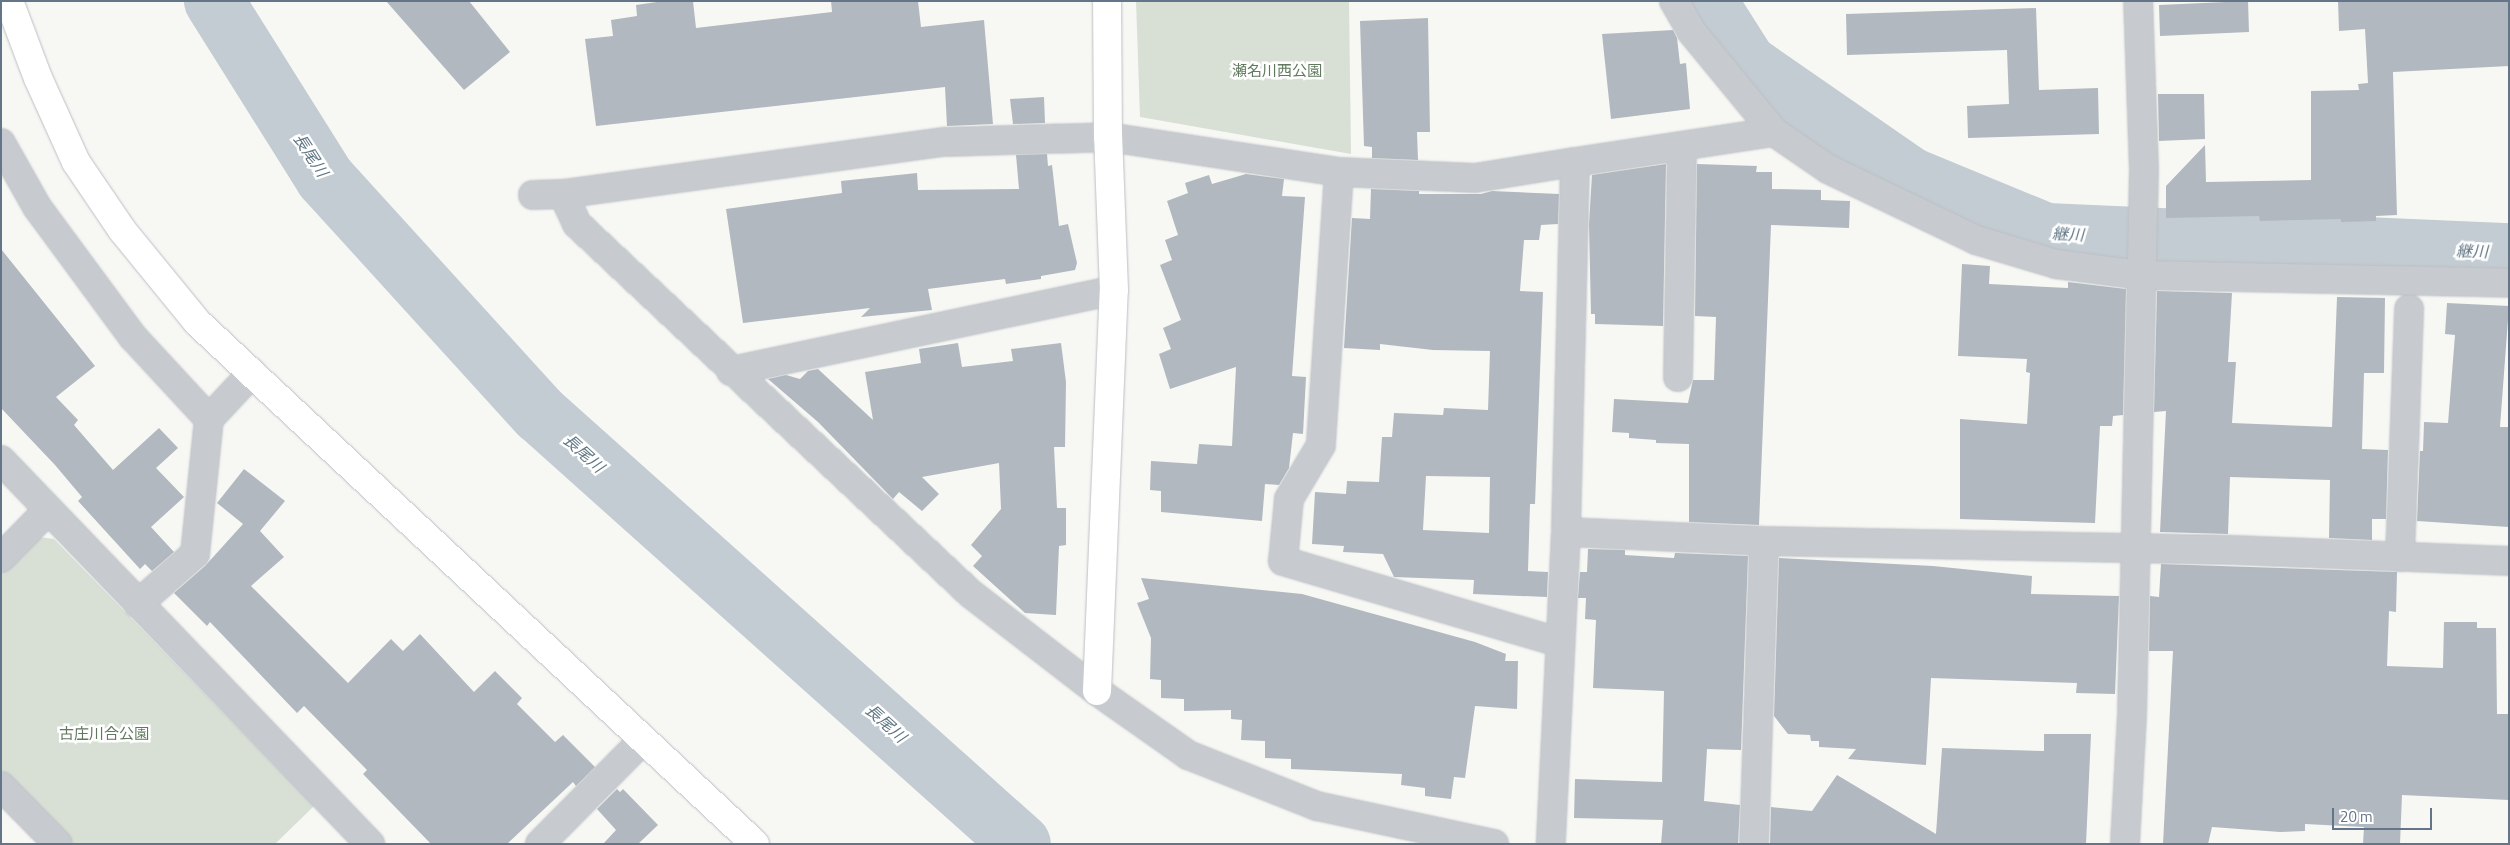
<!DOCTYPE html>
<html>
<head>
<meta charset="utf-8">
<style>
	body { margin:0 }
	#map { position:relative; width:2510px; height:845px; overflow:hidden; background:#f7f8f4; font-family:"Titillium Web","Noto Sans JP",sans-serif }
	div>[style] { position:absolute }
	.green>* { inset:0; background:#d8e0d5 }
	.river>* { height:60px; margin:-30px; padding:0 30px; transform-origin:30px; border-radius:30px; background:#c3ccd2 }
	.building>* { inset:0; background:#b1b8bf }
	.roads { filter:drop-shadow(0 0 1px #bbbfc5) drop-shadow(0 0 1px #bbbfc5) }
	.street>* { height:28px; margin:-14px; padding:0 14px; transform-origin:14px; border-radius:14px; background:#c7cacf }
	.secondary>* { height:28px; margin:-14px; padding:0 14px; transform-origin:14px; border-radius:14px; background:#fff }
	span { translate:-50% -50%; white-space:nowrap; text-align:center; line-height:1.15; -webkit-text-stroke:5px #fff; paint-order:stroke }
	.park-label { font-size:15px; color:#617a5f }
	.water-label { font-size:16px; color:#5f7684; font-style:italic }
	.frame { position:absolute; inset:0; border:2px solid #647489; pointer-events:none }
	.scale { position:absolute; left:2332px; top:808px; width:100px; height:22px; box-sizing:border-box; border:2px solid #647489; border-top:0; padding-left:6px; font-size:15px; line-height:18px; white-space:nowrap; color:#647489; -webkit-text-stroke:4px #fff; paint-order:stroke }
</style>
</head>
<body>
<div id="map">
	<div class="green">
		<i style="clip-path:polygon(1136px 1px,1349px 1px,1351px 154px,1140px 117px)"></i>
		<i style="clip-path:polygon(40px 537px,54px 539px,314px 806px,275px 844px,73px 844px,1px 770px,1px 574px)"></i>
	</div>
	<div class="river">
		<i style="left:214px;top:1px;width:209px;rotate:57.9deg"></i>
		<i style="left:325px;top:178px;width:319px;rotate:47.7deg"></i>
		<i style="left:540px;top:414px;width:645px;rotate:41.8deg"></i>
		<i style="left:1707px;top:1px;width:75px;rotate:57.6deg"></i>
		<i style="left:1747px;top:64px;width:198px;rotate:34.7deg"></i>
		<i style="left:1910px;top:177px;width:147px;rotate:22.4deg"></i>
		<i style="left:2046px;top:233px;width:463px;rotate:2.5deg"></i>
	</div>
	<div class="building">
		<i style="clip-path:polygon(386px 1px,469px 1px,510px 52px,464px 90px)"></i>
		<i style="clip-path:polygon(664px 1px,693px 1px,696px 28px,832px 12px,831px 1px,918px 1px,921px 27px,984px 20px,993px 124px,947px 126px,945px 87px,596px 126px,585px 39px,613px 36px,611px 20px,637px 16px,636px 5px)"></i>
		<i style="clip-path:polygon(2248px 1px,2249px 32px,2160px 36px,2159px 5px)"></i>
		<i style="clip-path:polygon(2338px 1px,2509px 1px,2509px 66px,2393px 72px,2397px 215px,2376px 216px,2376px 221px,2341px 222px,2341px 219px,2260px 221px,2259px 216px,2166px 218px,2166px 186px,2205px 145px,2206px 182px,2311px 180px,2311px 91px,2359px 90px,2358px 84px,2368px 83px,2365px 29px,2339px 31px)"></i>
		<i style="clip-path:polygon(2036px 8px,2039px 90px,2098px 88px,2099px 134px,1968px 138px,1967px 106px,2009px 104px,2007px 50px,1847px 55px,1846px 14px)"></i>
		<i style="clip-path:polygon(1428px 18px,1430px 132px,1417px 132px,1418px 160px,1372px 158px,1372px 147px,1364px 146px,1360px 21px)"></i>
		<i style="clip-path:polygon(1673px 30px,1677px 38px,1680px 64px,1686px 63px,1690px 109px,1611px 119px,1602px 34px)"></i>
		<i style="clip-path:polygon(2158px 94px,2204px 94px,2205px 139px,2159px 141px)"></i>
		<i style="clip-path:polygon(1044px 97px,1045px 123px,1013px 124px,1010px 99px)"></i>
		<i style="clip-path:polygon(1047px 154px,1048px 166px,1052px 165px,1059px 226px,1068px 224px,1077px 263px,1075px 270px,1041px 276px,1041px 279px,1006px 284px,1005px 279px,928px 289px,932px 310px,861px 317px,870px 308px,743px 323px,726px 209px,842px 193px,841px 181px,917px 173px,918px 190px,1019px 189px,1016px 155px)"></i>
		<i style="clip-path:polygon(1666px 164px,1663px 326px,1595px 324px,1595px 314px,1591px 314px,1589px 224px,1592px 175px)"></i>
		<i style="clip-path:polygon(1697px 164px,1757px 166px,1756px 172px,1772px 172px,1772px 189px,1821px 190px,1821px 200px,1850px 201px,1849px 228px,1771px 225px,1759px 525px,1689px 522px,1689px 444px,1656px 443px,1656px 440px,1629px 438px,1629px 433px,1612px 432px,1614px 399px,1688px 403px,1693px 380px,1714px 380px,1716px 317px,1695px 316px)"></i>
		<i style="clip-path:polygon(1246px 174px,1284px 179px,1282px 196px,1305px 197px,1292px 376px,1306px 377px,1303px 434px,1293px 433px,1289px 468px,1279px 485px,1265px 484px,1262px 521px,1161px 512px,1161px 491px,1150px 490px,1151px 461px,1197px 464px,1199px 444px,1232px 446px,1236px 367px,1170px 389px,1159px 354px,1171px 349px,1163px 328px,1181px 320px,1160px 265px,1172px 260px,1165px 240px,1178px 235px,1167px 201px,1188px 193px,1185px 183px,1209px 175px,1212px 184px)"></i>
		<i style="clip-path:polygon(evenodd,1371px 189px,1419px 191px,1419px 194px,1481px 194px,1492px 191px,1559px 194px,1558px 224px,1541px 225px,1539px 240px,1524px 240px,1520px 291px,1543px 292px,1535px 504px,1530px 504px,1528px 571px,1548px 572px,1547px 597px,1473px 594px,1474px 580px,1394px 577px,1383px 554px,1343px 552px,1344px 546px,1312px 544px,1315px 492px,1346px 494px,1347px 481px,1379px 482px,1382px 437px,1392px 437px,1394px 413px,1443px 415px,1444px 408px,1488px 410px,1490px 351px,1433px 350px,1380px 344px,1380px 350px,1344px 348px,1352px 218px,1370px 219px,1371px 189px,1426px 476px,1490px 477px,1489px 533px,1423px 530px,1426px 476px)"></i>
		<i style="clip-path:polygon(1px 249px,95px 366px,56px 397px,78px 420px,74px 425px,113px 470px,159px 428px,178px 448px,156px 468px,184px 497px,151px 527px,174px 552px,152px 571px,145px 564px,140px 569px,78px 501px,82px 497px,55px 465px,1px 408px)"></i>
		<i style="clip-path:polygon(1962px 264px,1990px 266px,1989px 284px,2068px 288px,2068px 282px,2126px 289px,2123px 415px,2113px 416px,2112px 426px,2100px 426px,2095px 523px,1960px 519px,1960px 419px,2027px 424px,2030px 373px,2026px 372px,2027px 359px,1958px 356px)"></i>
		<i style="clip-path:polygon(2157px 291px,2232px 293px,2228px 362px,2236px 362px,2232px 423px,2332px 427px,2337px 297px,2385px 298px,2384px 373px,2364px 373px,2362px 449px,2388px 450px,2386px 519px,2372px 519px,2372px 540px,2329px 538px,2330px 480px,2230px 477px,2228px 534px,2160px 532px,2166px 411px,2154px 412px)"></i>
		<i style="clip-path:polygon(2447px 303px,2509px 306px,2500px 427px,2509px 427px,2509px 527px,2417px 521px,2420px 451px,2423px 451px,2424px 422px,2448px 423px,2455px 335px,2445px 334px)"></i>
		<i style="clip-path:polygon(958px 343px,962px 367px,1013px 361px,1011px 349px,1061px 343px,1066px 382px,1065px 447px,1054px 447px,1057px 508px,1066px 508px,1066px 545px,1059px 546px,1056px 615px,1025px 613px,973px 566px,982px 556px,971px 545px,1001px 509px,999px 463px,922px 477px,939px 494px,922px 511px,899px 492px,893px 499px,818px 422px,768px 379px,786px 375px,800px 379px,808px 371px,818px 369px,873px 420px,865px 372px,921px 363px,919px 349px)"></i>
		<i style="clip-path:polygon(244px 469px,285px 501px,260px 531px,284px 557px,251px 586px,348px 683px,391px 639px,403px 651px,420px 634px,474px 692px,495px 671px,522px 698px,517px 704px,555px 742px,563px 735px,595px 767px,576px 786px,573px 782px,507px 844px,431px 844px,363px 774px,367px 770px,304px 706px,297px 713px,210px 622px,207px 626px,174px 593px,205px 566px,243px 524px,217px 503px)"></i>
		<i style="clip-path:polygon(1588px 549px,1625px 550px,1625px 555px,1674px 558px,1675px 553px,1748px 556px,1741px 750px,1707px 749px,1704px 801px,1740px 805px,1738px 844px,1661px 844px,1663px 820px,1574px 818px,1575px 779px,1662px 782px,1664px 691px,1593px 688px,1596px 620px,1585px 619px,1586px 598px,1578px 598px,1580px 572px,1587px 572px)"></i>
		<i style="clip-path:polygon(1779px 558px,1933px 566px,2032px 576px,2031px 594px,2119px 596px,2115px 694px,2076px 693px,2077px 683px,1931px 678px,1926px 765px,1848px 759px,1856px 749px,1819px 747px,1819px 741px,1811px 741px,1810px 735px,1788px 734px,1774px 716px)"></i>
		<i style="clip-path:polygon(2161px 564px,2397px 572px,2396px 612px,2389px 611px,2387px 666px,2443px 668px,2444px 622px,2477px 622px,2477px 628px,2496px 628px,2497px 714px,2509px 714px,2509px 800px,2402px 795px,2400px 844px,2363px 844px,2364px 827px,2305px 824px,2305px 831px,2280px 832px,2212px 827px,2208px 844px,2163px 844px,2173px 651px,2149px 651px,2150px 596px,2159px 597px)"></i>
		<i style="clip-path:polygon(1141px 578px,1302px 594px,1475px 642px,1506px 654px,1505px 661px,1518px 661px,1517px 709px,1475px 706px,1465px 778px,1454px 777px,1451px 799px,1425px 796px,1425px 788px,1401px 785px,1402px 774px,1291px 769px,1291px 759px,1265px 758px,1265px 741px,1241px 740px,1242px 720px,1231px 719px,1231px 710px,1184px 711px,1184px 699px,1161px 698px,1161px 680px,1150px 679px,1151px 638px,1137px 603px,1149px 599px)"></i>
		<i style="clip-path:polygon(2044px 734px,2091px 734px,2086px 844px,1770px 844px,1771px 807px,1812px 811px,1837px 775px,1936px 834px,1942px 748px,2044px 751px)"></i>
		<i style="clip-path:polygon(617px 789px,620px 792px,623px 789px,658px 825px,638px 844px,603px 844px,616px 830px,597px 809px)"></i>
	</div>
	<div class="roads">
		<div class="street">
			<i style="left:1674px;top:1px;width:34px;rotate:60deg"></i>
			<i style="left:1691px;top:31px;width:131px;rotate:50.6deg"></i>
			<i style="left:1774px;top:132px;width:65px;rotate:34.4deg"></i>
			<i style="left:1828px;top:169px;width:164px;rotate:25.6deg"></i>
			<i style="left:1976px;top:240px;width:84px;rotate:16.7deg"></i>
			<i style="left:2056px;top:264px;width:86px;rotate:7.4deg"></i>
			<i style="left:2141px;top:275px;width:368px;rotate:1.2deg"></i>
			<i style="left:1px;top:143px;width:73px;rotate:60.6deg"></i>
			<i style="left:37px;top:207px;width:162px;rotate:53.6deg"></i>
			<i style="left:133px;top:337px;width:112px;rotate:47.2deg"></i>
			<i style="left:1575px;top:162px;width:201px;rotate:-8.6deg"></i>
			<i style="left:1339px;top:172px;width:274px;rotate:93.8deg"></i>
			<i style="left:1321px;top:445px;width:63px;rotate:120.7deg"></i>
			<i style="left:1289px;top:499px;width:62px;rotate:95.5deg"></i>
			<i style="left:1283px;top:561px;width:288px;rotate:16.4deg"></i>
			<i style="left:533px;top:195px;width:30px;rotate:-2deg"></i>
			<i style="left:731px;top:371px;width:391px;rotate:-11.9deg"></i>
			<i style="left:1678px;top:377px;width:230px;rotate:-89deg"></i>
			<i style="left:1px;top:460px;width:533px;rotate:46.14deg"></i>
			<i style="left:1566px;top:532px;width:198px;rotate:2.6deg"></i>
			<i style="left:1764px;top:541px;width:471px;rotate:1.1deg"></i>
			<i style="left:2235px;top:550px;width:274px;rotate:2.3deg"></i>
			<i style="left:2400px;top:557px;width:248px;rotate:-87.9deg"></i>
			<i style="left:1px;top:558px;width:67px;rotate:-45.6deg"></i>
			<i style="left:138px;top:604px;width:76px;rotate:-41.3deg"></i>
			<i style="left:195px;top:554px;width:136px;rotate:-84.1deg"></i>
			<i style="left:209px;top:419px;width:63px;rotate:-46.9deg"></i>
			<i style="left:1px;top:786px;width:81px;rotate:45.5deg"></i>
			<i style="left:540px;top:844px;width:146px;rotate:-45.3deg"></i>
			<i style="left:1494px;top:844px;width:181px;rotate:-167.9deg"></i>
			<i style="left:1317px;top:806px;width:139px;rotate:-158.4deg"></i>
			<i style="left:1188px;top:755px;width:111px;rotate:-144.9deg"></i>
			<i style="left:1097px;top:691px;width:159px;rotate:-142.4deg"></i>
			<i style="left:971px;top:594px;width:540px;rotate:-136.8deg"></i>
			<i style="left:577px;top:224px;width:33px;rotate:-115deg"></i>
			<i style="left:563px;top:194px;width:385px;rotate:-7.8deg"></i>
			<i style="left:944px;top:142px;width:164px;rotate:-1.7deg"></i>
			<i style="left:1108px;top:137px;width:234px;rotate:8.6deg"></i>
			<i style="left:1339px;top:172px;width:136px;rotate:2.5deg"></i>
			<i style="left:1475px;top:178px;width:101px;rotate:-9.1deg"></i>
			<i style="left:1575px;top:162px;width:370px;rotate:91.4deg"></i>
			<i style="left:1566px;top:532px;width:312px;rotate:92.8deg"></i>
			<i style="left:1754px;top:844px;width:303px;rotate:-88.1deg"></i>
			<i style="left:2125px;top:844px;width:130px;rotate:-86.9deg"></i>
			<i style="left:2132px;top:714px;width:544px;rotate:-88.74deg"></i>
			<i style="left:2144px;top:170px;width:169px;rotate:-92deg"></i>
		</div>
		<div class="secondary">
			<i style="left:9px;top:1px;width:82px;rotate:69.4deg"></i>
			<i style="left:38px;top:78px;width:92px;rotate:65.7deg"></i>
			<i style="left:76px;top:162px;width:82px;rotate:55.9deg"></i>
			<i style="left:122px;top:230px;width:119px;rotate:50.8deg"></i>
			<i style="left:197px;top:322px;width:764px;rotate:43.09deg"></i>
			<i style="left:1097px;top:691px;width:401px;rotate:-87.6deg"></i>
			<i style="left:1114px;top:290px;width:153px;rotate:-92.2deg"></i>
			<i style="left:1108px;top:137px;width:136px;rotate:-90.4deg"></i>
		</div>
	</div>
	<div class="park-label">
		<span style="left:1277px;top:71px">瀬名川西公園</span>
		<span style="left:104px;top:734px">古庄川合公園</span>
	</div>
	<div class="water-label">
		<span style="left:311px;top:155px;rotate:57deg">長尾川</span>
		<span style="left:2068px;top:234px;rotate:3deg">継川</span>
		<span style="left:2472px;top:251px;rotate:2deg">継川</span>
		<span style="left:584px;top:453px;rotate:42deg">長尾川</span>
		<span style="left:886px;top:723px;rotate:42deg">長尾川</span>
	</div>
	<div class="frame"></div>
	<div class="scale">20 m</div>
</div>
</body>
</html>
